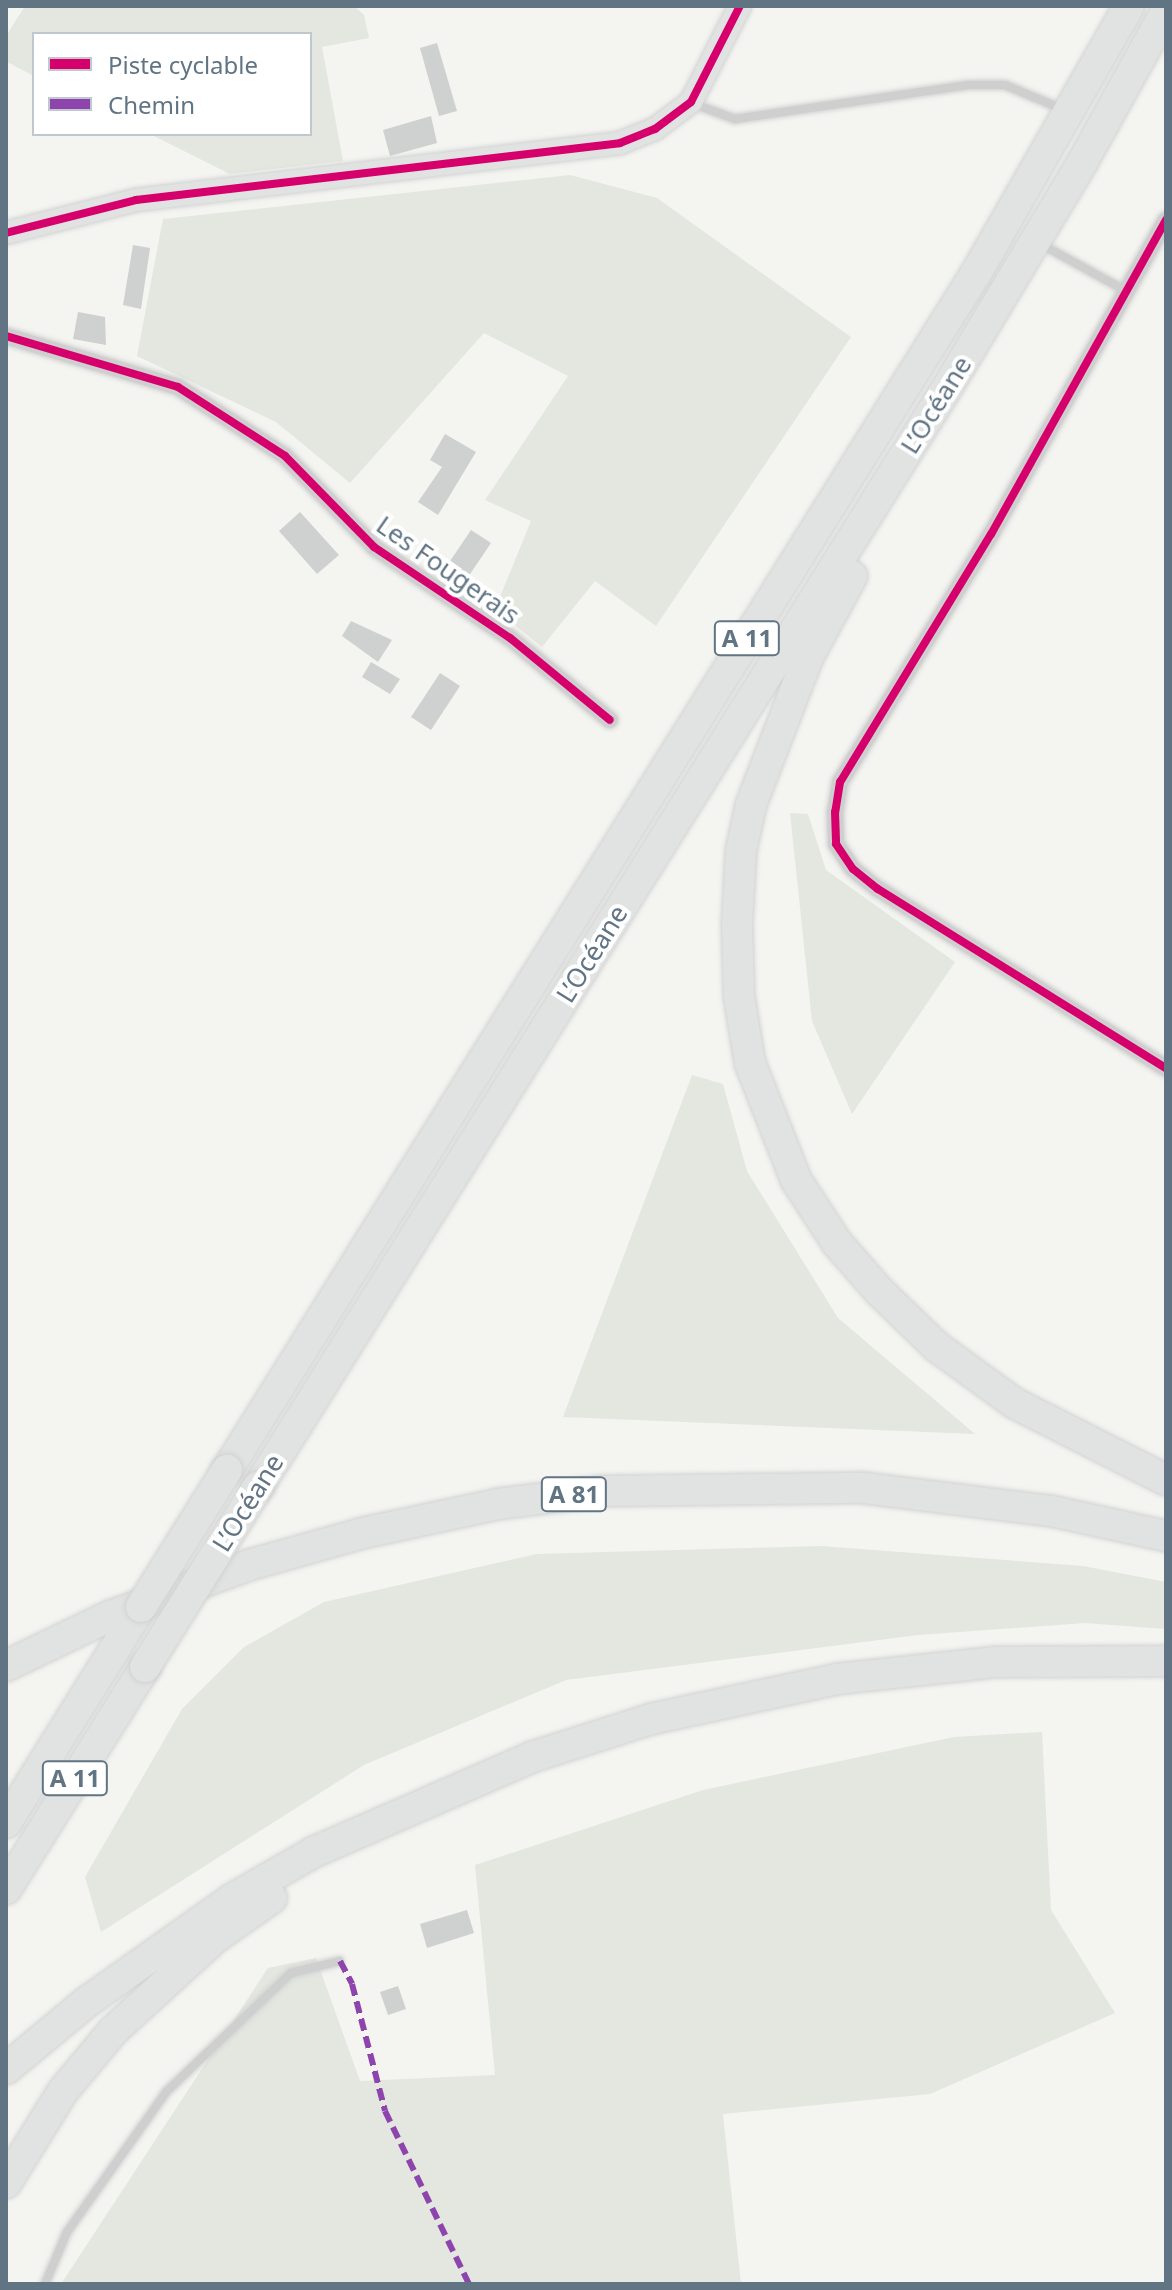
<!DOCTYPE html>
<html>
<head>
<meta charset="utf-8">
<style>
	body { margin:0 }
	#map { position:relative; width:1172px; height:2290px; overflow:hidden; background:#f4f4f1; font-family:"Noto Sans",sans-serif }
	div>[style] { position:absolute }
	.green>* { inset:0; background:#e3e7df }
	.building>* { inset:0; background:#cfd0d0 }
	.roads { filter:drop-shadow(0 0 2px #d1d2d2) drop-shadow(0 0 2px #d1d2d2) }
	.lane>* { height:8px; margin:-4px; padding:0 4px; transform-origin:4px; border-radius:4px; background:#cfcfd0 }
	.street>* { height:16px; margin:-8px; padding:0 8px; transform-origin:8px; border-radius:8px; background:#cfcfd0 }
	.secondary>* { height:22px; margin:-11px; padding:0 11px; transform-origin:11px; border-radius:11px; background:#e1e2e2 }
	.highway>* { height:30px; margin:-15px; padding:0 15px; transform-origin:15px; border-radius:15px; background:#e1e2e2 }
	.bridges { filter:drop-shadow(0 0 2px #d0d2d1) drop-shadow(0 0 2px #d0d2d1) }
	.highway-bridge>* { height:30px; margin:-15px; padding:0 15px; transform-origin:15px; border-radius:15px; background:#e1e2e2 }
	.quiet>* { height:6px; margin-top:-3px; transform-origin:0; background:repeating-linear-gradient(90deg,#8e44ad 0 12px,transparent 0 18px) }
	.cycleway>* { height:8px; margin:-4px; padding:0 4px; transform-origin:4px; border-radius:4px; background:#d6006c }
	span { translate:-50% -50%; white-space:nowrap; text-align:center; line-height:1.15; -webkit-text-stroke:8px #fff; paint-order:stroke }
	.shield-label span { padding:2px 6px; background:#fff; border:2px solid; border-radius:6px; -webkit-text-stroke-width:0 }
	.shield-label { font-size:24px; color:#617484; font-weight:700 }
	.street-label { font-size:26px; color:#617484 }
	.frame { position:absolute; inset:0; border:8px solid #617484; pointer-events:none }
	.legend { position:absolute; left:32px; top:32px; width:280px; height:104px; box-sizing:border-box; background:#fff; border:2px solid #c0c7ce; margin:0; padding:10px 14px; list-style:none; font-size:24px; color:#617484 }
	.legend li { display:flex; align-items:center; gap:16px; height:40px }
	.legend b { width:40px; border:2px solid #c0c7ce }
</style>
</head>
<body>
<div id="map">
	<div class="green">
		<i style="clip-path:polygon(25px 6px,354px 6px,364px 15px,369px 38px,322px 47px,343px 161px,230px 174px,150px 134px,310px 134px,310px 34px,34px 34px,34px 76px,7px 62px,6px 36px)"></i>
		<i style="clip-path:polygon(570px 175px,657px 198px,851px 337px,656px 626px,595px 581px,542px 647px,495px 609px,531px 521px,485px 500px,568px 376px,484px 333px,350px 483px,276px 422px,137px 356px,163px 219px)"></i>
		<i style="clip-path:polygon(790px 813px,808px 814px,826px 870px,955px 962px,852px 1114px,812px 1021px)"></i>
		<i style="clip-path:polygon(692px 1075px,723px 1084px,747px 1171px,838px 1318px,975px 1434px,563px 1417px)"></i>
		<i style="clip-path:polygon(821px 1546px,1083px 1566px,1166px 1582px,1166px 1629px,1085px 1623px,918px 1635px,566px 1680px,364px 1765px,101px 1932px,85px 1877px,182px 1709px,244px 1647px,324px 1602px,537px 1554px)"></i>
		<i style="clip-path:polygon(1042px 1732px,1051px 1910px,1115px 2013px,930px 2094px,723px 2114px,741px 2284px,61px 2284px,268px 1968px,316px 1958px,360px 2081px,495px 2075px,475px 1865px,703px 1790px,954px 1737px)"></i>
	</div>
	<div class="building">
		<i style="clip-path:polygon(437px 43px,457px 111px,439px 116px,420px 48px)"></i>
		<i style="clip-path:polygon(431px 116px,437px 143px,390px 156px,383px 130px)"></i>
		<i style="clip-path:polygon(133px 245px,150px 248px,141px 309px,123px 305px)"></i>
		<i style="clip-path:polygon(78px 312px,105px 317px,106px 345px,73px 339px)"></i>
		<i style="clip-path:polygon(445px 434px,476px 452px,438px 515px,418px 502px,442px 467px,430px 460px)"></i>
		<i style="clip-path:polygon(300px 512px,339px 555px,317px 574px,279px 531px)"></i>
		<i style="clip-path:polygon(471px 530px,491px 543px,464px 583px,444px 570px)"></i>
		<i style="clip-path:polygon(476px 582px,490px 591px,481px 605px,467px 596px)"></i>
		<i style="clip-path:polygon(351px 621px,392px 640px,378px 662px,342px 636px)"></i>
		<i style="clip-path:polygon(371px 662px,400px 679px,390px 694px,362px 677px)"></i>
		<i style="clip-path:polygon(440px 673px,460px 686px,431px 730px,411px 717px)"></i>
		<i style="clip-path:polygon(467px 1910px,474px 1933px,427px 1948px,420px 1924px)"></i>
		<i style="clip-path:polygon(398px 1986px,406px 2009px,388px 2015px,380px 1992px)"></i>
	</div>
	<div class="roads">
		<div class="lane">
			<i style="left:694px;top:104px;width:44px;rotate:20.1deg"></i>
			<i style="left:735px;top:119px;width:236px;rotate:-8.3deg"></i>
			<i style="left:969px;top:85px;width:36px"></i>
			<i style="left:1005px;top:85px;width:62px;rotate:22.8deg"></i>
			<i style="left:1039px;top:243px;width:99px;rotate:28.9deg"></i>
			<i style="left:45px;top:2284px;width:56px;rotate:-67.1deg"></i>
			<i style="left:67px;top:2232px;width:171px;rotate:-54.7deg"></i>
			<i style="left:166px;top:2092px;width:173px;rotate:-43.6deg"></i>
			<i style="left:291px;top:1973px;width:50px;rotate:-13.8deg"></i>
		</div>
		<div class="street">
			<i style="left:1166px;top:220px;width:359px;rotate:119.1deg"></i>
			<i style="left:991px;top:534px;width:290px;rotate:121.3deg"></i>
			<i style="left:840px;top:782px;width:30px;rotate:99deg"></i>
			<i style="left:835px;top:812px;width:32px;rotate:88deg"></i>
			<i style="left:836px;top:844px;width:30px;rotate:56deg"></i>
			<i style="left:853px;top:869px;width:32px;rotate:39deg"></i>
			<i style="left:878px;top:889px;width:339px;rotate:31.9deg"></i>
			<i style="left:6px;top:336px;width:179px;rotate:16.5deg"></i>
			<i style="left:178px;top:387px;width:127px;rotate:32.8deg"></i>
			<i style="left:285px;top:456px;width:127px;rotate:45.6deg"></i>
			<i style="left:374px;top:547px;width:164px;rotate:33.8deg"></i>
			<i style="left:510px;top:638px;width:129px;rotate:39.4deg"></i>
		</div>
		<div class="secondary">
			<i style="left:6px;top:233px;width:134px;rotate:-14.2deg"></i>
			<i style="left:136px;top:200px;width:487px;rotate:-6.7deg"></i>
			<i style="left:620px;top:143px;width:38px;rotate:-22deg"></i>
			<i style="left:655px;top:129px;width:45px;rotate:-36.9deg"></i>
			<i style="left:691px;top:102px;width:108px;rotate:-63deg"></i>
		</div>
		<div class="highway">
			<i style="left:852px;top:576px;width:92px;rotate:118.5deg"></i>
			<i style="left:808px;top:657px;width:159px;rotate:111.1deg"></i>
			<i style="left:751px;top:805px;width:47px;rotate:102.3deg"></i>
			<i style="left:741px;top:851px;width:73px;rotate:93.1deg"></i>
			<i style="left:737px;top:924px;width:72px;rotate:88.4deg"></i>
			<i style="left:739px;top:996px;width:68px;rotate:80.7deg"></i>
			<i style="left:750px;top:1063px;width:126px;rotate:68.5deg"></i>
			<i style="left:796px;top:1180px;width:75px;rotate:56.9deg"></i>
			<i style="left:837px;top:1243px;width:64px;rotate:48.8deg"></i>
			<i style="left:879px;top:1291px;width:81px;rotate:44deg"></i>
			<i style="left:937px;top:1347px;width:95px;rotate:36deg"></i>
			<i style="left:1014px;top:1403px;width:170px;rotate:26.9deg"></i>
			<i style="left:227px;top:1470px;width:1410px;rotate:-57.96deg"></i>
			<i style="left:975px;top:275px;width:310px;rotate:-60.2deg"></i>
			<i style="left:258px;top:1487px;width:1294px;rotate:-57.92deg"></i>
			<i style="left:945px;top:391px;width:268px;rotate:-59deg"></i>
			<i style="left:1083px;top:161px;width:171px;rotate:-61deg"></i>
			<i style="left:6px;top:1666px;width:115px;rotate:-25.7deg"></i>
			<i style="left:110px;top:1616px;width:148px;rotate:-20.1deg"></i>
			<i style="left:249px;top:1565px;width:118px;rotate:-15.7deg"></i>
			<i style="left:363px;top:1533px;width:138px;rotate:-12.1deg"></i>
			<i style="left:498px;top:1504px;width:106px;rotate:-7.1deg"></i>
			<i style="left:603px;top:1491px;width:261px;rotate:-0.7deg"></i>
			<i style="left:864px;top:1488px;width:189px;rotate:7deg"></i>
			<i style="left:1052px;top:1511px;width:117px;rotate:12.4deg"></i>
			<i style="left:6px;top:1823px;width:255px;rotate:-58deg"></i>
			<i style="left:6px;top:1889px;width:262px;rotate:-57.9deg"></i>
			<i style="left:6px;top:2069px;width:107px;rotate:-39.7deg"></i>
			<i style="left:88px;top:2001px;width:176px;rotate:-35.3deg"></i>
			<i style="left:232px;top:1899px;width:95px;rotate:-29.8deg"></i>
			<i style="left:314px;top:1852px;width:238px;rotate:-23.5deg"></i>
			<i style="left:532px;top:1757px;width:125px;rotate:-17.7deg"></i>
			<i style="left:651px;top:1719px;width:190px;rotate:-12.1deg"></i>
			<i style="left:837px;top:1679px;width:159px;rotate:-6.1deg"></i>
			<i style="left:995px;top:1662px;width:171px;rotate:-0.3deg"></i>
			<i style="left:6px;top:2183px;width:108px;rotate:-58.2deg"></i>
			<i style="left:63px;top:2091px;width:78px;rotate:-50.2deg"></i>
			<i style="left:113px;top:2031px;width:139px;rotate:-42.4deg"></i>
			<i style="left:216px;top:1937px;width:68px;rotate:-34.9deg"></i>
		</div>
	</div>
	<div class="bridges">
		<div class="highway-bridge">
			<i style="left:141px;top:1607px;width:162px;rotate:-57.9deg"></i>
			<i style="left:145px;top:1667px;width:213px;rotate:-57.9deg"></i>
		</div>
	</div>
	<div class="quiet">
		<i style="left:340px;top:1961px;width:26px;rotate:62deg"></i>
		<i style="left:352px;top:1984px;width:131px;rotate:75.4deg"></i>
		<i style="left:385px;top:2111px;width:192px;rotate:64.1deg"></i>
	</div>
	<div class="cycleway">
		<i style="left:1166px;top:220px;width:359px;rotate:119.1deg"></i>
		<i style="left:991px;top:534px;width:290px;rotate:121.3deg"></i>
		<i style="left:840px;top:782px;width:30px;rotate:99deg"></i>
		<i style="left:835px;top:812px;width:32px;rotate:88deg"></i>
		<i style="left:836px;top:844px;width:30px;rotate:56deg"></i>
		<i style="left:853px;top:869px;width:32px;rotate:39deg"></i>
		<i style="left:878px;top:889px;width:339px;rotate:31.9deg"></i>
		<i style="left:6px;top:233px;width:134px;rotate:-14.2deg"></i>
		<i style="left:136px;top:200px;width:487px;rotate:-6.7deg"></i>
		<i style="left:620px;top:143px;width:38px;rotate:-22deg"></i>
		<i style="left:655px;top:129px;width:45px;rotate:-36.9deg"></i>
		<i style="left:691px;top:102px;width:108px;rotate:-63deg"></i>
		<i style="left:6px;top:336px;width:179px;rotate:16.5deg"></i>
		<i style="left:178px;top:387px;width:127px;rotate:32.8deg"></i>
		<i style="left:285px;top:456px;width:127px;rotate:45.6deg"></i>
		<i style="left:374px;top:547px;width:164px;rotate:33.8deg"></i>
		<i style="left:510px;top:638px;width:129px;rotate:39.4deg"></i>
	</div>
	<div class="shield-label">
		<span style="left:747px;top:638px">A 11</span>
		<span style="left:574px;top:1494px">A 81</span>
		<span style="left:75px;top:1778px">A 11</span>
	</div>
	<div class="street-label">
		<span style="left:936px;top:405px;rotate:-58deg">L’Océane</span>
		<span style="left:448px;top:570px;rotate:35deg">Les Fougerais</span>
		<span style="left:592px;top:954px;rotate:-58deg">L’Océane</span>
		<span style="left:248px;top:1503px;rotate:-58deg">L’Océane</span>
	</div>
	<div class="frame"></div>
	<ul class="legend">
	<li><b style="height:10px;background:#d6006c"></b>Piste cyclable</li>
	<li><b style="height:10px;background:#8e44ad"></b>Chemin</li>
	</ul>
</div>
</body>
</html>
